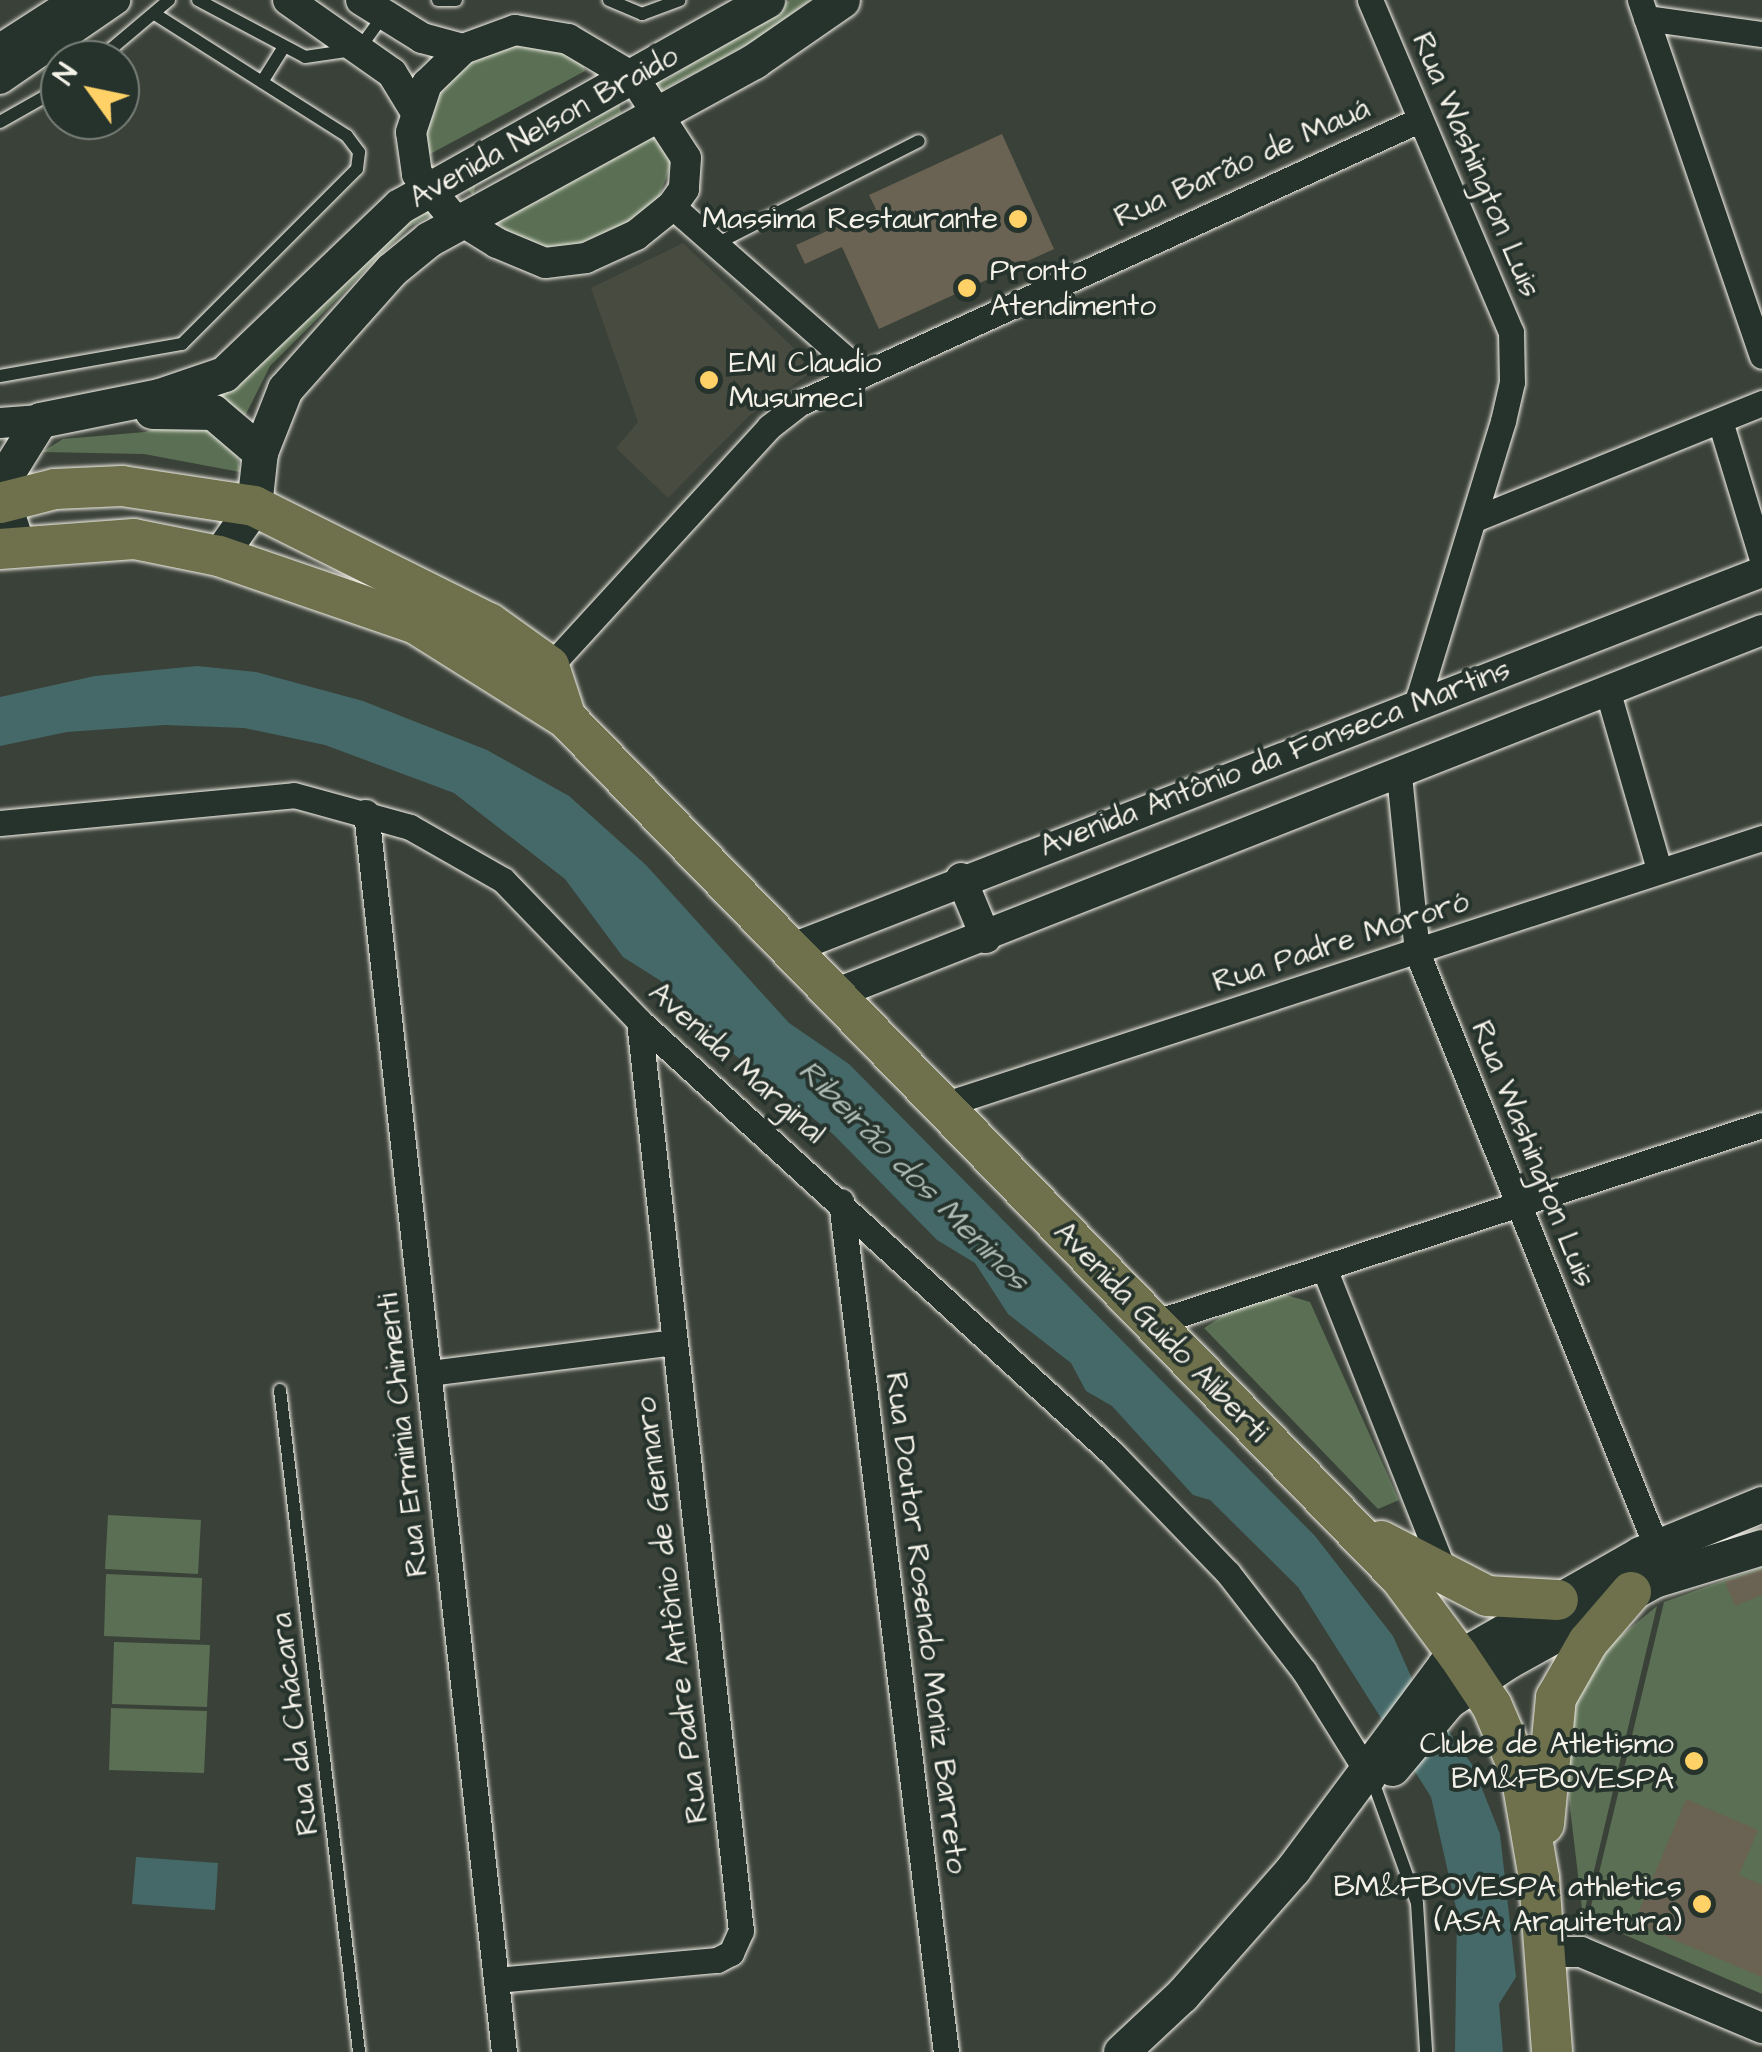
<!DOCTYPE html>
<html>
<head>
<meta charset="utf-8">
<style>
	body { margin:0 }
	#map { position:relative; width:1762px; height:2052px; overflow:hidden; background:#3a4138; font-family:"Architects Daughter",sans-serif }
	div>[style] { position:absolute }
	.built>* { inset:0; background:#484b40 }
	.green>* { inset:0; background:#5a6f53 }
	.water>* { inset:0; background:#456969 }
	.building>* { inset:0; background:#6a6353 }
	.roads { filter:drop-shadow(0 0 2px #f4f1e8) drop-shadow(0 0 2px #f4f1e8) }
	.service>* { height:12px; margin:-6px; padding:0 6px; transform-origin:6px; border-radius:6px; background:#26332d }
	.minor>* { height:25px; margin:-12.5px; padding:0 12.5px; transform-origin:12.5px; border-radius:12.5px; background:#26332d }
	.tertiary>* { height:30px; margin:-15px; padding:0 15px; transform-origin:15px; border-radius:15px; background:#26332d }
	.secondary>* { height:35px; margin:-17.5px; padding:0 17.5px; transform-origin:17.5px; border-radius:17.5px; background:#26332d }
	.primary>* { height:40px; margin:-20px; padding:0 20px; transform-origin:20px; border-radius:20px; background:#6e714b }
	.dots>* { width:28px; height:28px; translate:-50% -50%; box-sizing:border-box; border:5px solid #26332d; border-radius:50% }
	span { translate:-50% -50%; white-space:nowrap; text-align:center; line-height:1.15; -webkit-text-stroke:8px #26332d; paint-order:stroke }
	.street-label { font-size:30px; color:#f4f1e8 }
	.poi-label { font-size:30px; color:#f4f1e8 }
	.right { translate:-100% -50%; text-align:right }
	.left { translate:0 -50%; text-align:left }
	.water-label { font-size:32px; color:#aebbb5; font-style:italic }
	.north { position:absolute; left:40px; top:40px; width:100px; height:100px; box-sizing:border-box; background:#26332d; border:2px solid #787f78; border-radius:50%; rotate:303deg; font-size:28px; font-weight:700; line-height:40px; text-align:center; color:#f4f1e8 }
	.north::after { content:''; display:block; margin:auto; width:35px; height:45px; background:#ffd166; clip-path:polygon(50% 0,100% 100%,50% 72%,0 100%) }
</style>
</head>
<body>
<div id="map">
	<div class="built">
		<i style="clip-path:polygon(683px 243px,816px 369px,749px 416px,668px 498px,616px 448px,638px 422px,591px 288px)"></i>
	</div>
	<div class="green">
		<i style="clip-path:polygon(790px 0,810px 0,765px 35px,659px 92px,654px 80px,667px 79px)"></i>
		<i style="clip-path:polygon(543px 42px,581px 58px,585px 71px,430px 154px,421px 146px,438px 90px,462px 64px,502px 43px)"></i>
		<i style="clip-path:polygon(619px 102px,621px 113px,476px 185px,473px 195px,465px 187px)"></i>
		<i style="clip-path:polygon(649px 135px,662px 140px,673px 159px,654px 211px,575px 258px,515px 240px,498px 223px,507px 210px)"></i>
		<i style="clip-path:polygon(431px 203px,435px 214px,409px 227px,270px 366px,242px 422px,207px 394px,255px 369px,381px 238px)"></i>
		<i style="clip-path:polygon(195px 415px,237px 448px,240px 472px,144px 454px,42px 452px,63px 439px,145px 432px)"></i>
		<i style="clip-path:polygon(1283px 1294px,1310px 1302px,1399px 1500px,1378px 1509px,1204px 1328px,1241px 1304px)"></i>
		<i style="clip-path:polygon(108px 1515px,201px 1520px,198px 1574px,105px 1569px)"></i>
		<i style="clip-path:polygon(1762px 1567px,1762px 1994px,1588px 1919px,1664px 1602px)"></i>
		<i style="clip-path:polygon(106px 1574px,202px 1578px,200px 1640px,104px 1636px)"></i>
		<i style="clip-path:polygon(1657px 1606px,1583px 1917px,1561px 1732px,1573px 1688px,1612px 1643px)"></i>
		<i style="clip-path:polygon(114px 1642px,210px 1645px,207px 1707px,112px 1704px)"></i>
		<i style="clip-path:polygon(111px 1708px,207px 1711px,204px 1773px,109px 1770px)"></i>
	</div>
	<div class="water">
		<i style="clip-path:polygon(197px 666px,256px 672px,363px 701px,487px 750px,569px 796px,646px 865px,789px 1023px,849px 1064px,1315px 1536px,1393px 1636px,1413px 1681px,1473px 1766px,1500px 1834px,1516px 1977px,1499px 2004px,1503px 2052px,1455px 2052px,1457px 1912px,1431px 1797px,1298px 1587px,1210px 1500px,1193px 1495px,1112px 1406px,1086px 1391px,1071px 1363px,1008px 1314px,975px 1263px,937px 1240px,834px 1135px,730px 1051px,661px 981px,623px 957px,565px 879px,454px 793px,325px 745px,244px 728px,165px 725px,67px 732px,0 746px,0 697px,95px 676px)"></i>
		<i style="clip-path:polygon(136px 1857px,218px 1863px,215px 1910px,132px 1904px)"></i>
	</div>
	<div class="building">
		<i style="clip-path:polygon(1002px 134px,1054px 249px,879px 329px,842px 247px,805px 264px,796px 245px,876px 209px,869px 195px)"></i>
		<i style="clip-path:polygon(1762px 1569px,1762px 1595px,1735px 1606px,1725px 1582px)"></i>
		<i style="clip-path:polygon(1686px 1799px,1758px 1830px,1739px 1875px,1762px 1885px,1762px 1977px,1634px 1923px)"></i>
	</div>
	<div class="roads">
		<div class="service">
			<i style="left:198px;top:0;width:121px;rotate:28deg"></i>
			<i style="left:305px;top:57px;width:55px;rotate:-8.4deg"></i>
			<i style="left:359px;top:49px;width:41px;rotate:-54deg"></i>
			<i style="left:438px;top:0;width:18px"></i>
			<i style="left:609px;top:0;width:36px;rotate:23deg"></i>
			<i style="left:642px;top:14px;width:40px;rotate:-20.2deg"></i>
			<i style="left:98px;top:60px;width:93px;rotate:-40.2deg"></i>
			<i style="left:262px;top:82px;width:38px;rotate:-58deg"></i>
			<i style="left:0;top:122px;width:69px;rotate:-29.5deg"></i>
			<i style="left:718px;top:243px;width:225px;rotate:-26.9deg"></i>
			<i style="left:0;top:376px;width:185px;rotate:-10deg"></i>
			<i style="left:182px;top:344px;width:247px;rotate:-45deg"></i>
			<i style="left:357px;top:169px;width:17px;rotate:-83deg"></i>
			<i style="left:359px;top:152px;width:20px;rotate:-127deg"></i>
			<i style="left:347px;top:136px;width:227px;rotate:-147.6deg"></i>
			<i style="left:280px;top:1390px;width:667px;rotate:83.19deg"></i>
			<i style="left:1375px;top:1787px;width:123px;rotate:70.1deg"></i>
			<i style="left:1417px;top:1903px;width:149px;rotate:86.5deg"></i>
		</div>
		<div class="minor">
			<i style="left:1370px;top:0;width:361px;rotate:67deg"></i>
			<i style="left:1511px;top:332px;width:50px;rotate:88.9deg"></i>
			<i style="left:1512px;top:382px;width:40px;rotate:103deg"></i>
			<i style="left:1503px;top:421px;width:297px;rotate:107deg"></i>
			<i style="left:1640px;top:0;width:376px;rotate:71.1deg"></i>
			<i style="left:1646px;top:18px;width:117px;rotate:7.9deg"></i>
			<i style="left:672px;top:206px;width:250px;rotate:41.3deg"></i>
			<i style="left:1720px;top:421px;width:144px;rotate:73.1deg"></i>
			<i style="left:1475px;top:519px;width:310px;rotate:-22deg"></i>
			<i style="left:541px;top:676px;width:338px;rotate:-47.5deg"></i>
			<i style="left:769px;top:427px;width:39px;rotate:-38deg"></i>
			<i style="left:800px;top:403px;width:681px;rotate:-24.57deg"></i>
			<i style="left:1607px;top:689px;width:187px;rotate:73.9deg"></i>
			<i style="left:1399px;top:775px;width:178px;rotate:84.2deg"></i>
			<i style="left:1417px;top:952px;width:640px;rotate:68.08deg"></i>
			<i style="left:366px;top:812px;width:1248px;rotate:83.65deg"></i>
			<i style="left:0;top:823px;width:295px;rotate:-5.4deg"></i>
			<i style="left:294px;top:795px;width:120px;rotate:15.4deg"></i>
			<i style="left:410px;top:827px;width:107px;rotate:29.7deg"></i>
			<i style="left:503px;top:880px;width:196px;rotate:46deg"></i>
			<i style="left:639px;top:1021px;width:642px;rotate:42.41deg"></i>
			<i style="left:1113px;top:1454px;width:165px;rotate:46deg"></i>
			<i style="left:1228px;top:1573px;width:124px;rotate:52.2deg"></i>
			<i style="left:1304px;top:1671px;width:128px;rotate:58deg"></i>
			<i style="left:940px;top:1106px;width:865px;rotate:-18.06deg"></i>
			<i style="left:841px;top:1201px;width:857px;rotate:82.97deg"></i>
			<i style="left:1324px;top:1268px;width:329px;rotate:68.4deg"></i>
			<i style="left:1153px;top:1323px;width:640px;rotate:-18.01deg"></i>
			<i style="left:429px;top:1373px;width:247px;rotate:-7.2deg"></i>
			<i style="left:496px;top:1980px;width:222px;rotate:-5.2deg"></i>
			<i style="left:717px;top:1960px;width:16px;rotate:-27deg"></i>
			<i style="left:731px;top:1953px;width:24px;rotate:-66deg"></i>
			<i style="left:741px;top:1931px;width:916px;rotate:-96.4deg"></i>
		</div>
		<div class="tertiary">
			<i style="left:288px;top:0;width:127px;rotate:35.1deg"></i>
			<i style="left:392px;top:73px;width:42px;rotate:58.6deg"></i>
			<i style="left:361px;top:0;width:72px;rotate:31.9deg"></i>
			<i style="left:422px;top:38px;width:42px;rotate:15deg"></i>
			<i style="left:515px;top:30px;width:54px;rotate:9.6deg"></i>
			<i style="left:568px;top:39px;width:77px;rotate:30.6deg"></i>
			<i style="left:634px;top:78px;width:95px;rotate:57deg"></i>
			<i style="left:686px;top:158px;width:31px;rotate:94deg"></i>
			<i style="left:684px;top:189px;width:21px;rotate:125deg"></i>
			<i style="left:672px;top:206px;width:46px;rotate:141.1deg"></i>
			<i style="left:636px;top:235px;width:55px;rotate:155.3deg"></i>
			<i style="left:586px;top:258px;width:41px;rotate:173deg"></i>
			<i style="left:545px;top:263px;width:52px;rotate:-157.4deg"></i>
			<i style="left:497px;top:243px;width:55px;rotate:-148.3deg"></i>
			<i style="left:450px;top:214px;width:52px;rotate:-129.5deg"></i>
			<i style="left:417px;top:174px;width:42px;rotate:-98.1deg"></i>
			<i style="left:411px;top:132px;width:51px;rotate:-71.6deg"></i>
			<i style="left:427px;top:84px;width:50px;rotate:-44.2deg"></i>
			<i style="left:463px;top:49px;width:55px;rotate:-20.1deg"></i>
			<i style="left:0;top:49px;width:90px;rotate:-32.8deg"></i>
			<i style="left:0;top:79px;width:140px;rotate:-34.5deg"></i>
			<i style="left:0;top:423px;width:40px;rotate:-4.3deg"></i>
			<i style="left:961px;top:878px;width:65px;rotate:67.4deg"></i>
			<i style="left:790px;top:949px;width:1043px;rotate:-21.2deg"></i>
			<i style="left:832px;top:995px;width:999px;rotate:-21.43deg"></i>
			<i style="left:1543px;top:1952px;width:38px"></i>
			<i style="left:1581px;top:1952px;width:196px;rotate:22.8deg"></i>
		</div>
		<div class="secondary">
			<i style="left:152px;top:411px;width:61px;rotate:0.9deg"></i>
			<i style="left:213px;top:412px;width:62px;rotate:40.4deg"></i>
			<i style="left:17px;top:545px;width:45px;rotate:-108deg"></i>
			<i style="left:3px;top:502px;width:29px;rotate:-82deg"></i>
			<i style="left:7px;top:473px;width:62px;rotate:-58.1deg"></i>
			<i style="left:40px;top:420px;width:121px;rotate:-11.4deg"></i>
			<i style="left:159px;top:396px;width:69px;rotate:-18.7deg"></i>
			<i style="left:224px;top:374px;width:243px;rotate:-43.7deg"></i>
			<i style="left:400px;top:206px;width:421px;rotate:-29.3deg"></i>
			<i style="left:219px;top:556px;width:61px;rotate:-55deg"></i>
			<i style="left:254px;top:506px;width:54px;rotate:-83.7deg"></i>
			<i style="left:260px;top:452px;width:68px;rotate:-68.4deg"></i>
			<i style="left:285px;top:389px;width:159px;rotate:-48.3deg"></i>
			<i style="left:391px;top:270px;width:49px;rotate:-39.2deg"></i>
			<i style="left:429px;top:239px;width:371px;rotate:-28.7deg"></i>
			<i style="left:754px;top:61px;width:107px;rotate:-34.7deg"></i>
			<i style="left:1392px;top:1768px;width:87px;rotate:-50.1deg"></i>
			<i style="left:1448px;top:1701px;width:72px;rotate:-33.7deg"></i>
			<i style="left:1508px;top:1661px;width:167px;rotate:-29deg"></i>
			<i style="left:1654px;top:1580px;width:113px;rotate:-17deg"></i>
			<i style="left:1121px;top:2052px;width:83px;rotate:-43.1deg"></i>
			<i style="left:1182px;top:1995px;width:168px;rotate:-48.6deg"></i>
			<i style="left:1293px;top:1869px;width:254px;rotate:-53.3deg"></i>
			<i style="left:1445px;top:1665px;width:224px;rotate:-29.6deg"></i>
			<i style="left:1640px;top:1554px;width:132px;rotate:-22.3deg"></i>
		</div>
		<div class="primary">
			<i style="left:0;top:503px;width:57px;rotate:-14.3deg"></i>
			<i style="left:55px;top:489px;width:67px;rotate:-2.6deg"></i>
			<i style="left:122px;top:486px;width:134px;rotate:8.6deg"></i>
			<i style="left:254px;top:506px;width:263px;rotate:26.5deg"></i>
			<i style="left:489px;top:623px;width:74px;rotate:35.6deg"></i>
			<i style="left:549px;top:666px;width:55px;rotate:71.9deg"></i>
			<i style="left:0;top:549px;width:134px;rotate:-4.3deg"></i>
			<i style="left:134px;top:539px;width:87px;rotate:11.3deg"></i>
			<i style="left:219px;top:556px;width:208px;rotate:19deg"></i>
			<i style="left:416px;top:624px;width:177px;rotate:32.1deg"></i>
			<i style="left:566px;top:718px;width:1197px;rotate:45.85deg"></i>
			<i style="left:1400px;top:1577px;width:97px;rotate:53.4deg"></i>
			<i style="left:1458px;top:1655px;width:61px;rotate:56.3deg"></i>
			<i style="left:1492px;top:1706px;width:74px;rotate:66.9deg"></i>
			<i style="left:1521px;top:1774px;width:106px;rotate:80.2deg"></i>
			<i style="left:1539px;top:1878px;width:174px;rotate:85.7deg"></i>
			<i style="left:1381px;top:1541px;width:119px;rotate:27.4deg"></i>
			<i style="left:1487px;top:1596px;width:71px;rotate:3.2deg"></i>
			<i style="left:1544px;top:1824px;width:127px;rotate:-84.6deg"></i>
			<i style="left:1556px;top:1698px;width:64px;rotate:-60.3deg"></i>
			<i style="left:1588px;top:1642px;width:66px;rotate:-49.3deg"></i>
		</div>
	</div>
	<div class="dots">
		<i style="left:1018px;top:219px;background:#ffd166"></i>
		<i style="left:967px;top:288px;background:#ffd166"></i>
		<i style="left:709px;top:380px;background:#ffd166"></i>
		<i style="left:1694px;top:1761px;background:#ffd166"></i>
		<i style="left:1702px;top:1904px;background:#ffd166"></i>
	</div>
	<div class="street-label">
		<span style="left:544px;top:127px;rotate:-29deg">Avenida Nelson Braido</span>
		<span style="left:1242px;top:163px;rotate:-24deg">Rua Barão de Mauá</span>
		<span style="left:1476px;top:165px;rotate:67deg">Rua Washington Luis</span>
		<span style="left:1275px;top:758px;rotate:-21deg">Avenida Antônio da Fonseca Martins</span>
		<span style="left:1341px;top:942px;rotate:-18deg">Rua Padre Mororó</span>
		<span style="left:737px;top:1063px;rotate:42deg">Avenida Marginal</span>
		<span style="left:1533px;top:1154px;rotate:68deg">Rua Washington Luis</span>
		<span style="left:1161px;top:1332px;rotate:46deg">Avenida Guido Aliberti</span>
		<span style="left:403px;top:1435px;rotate:-96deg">Rua Erminia Chimenti</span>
		<span style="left:672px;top:1610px;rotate:-97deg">Rua Padre Antônio de Gennaro</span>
		<span style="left:926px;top:1623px;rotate:83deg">Rua Doutor Rosendo Moniz Barreto</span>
		<span style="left:295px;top:1724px;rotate:-97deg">Rua da Chácara</span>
	</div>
	<div class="poi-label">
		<span class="right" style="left:998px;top:219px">Massima Restaurante</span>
		<span class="left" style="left:990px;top:288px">Pronto<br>Atendimento</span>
		<span class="left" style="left:729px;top:380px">EMI Claudio<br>Musumeci</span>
		<span class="right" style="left:1674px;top:1761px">Clube de Atletismo<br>BM&amp;FBOVESPA</span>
		<span class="right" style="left:1682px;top:1904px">BM&amp;FBOVESPA athletics<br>(ASA Arquitetura)</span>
	</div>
	<div class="water-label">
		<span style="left:913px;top:1176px;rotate:45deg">Ribeirão dos Meninos</span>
	</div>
	<div class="north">N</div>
</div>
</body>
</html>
